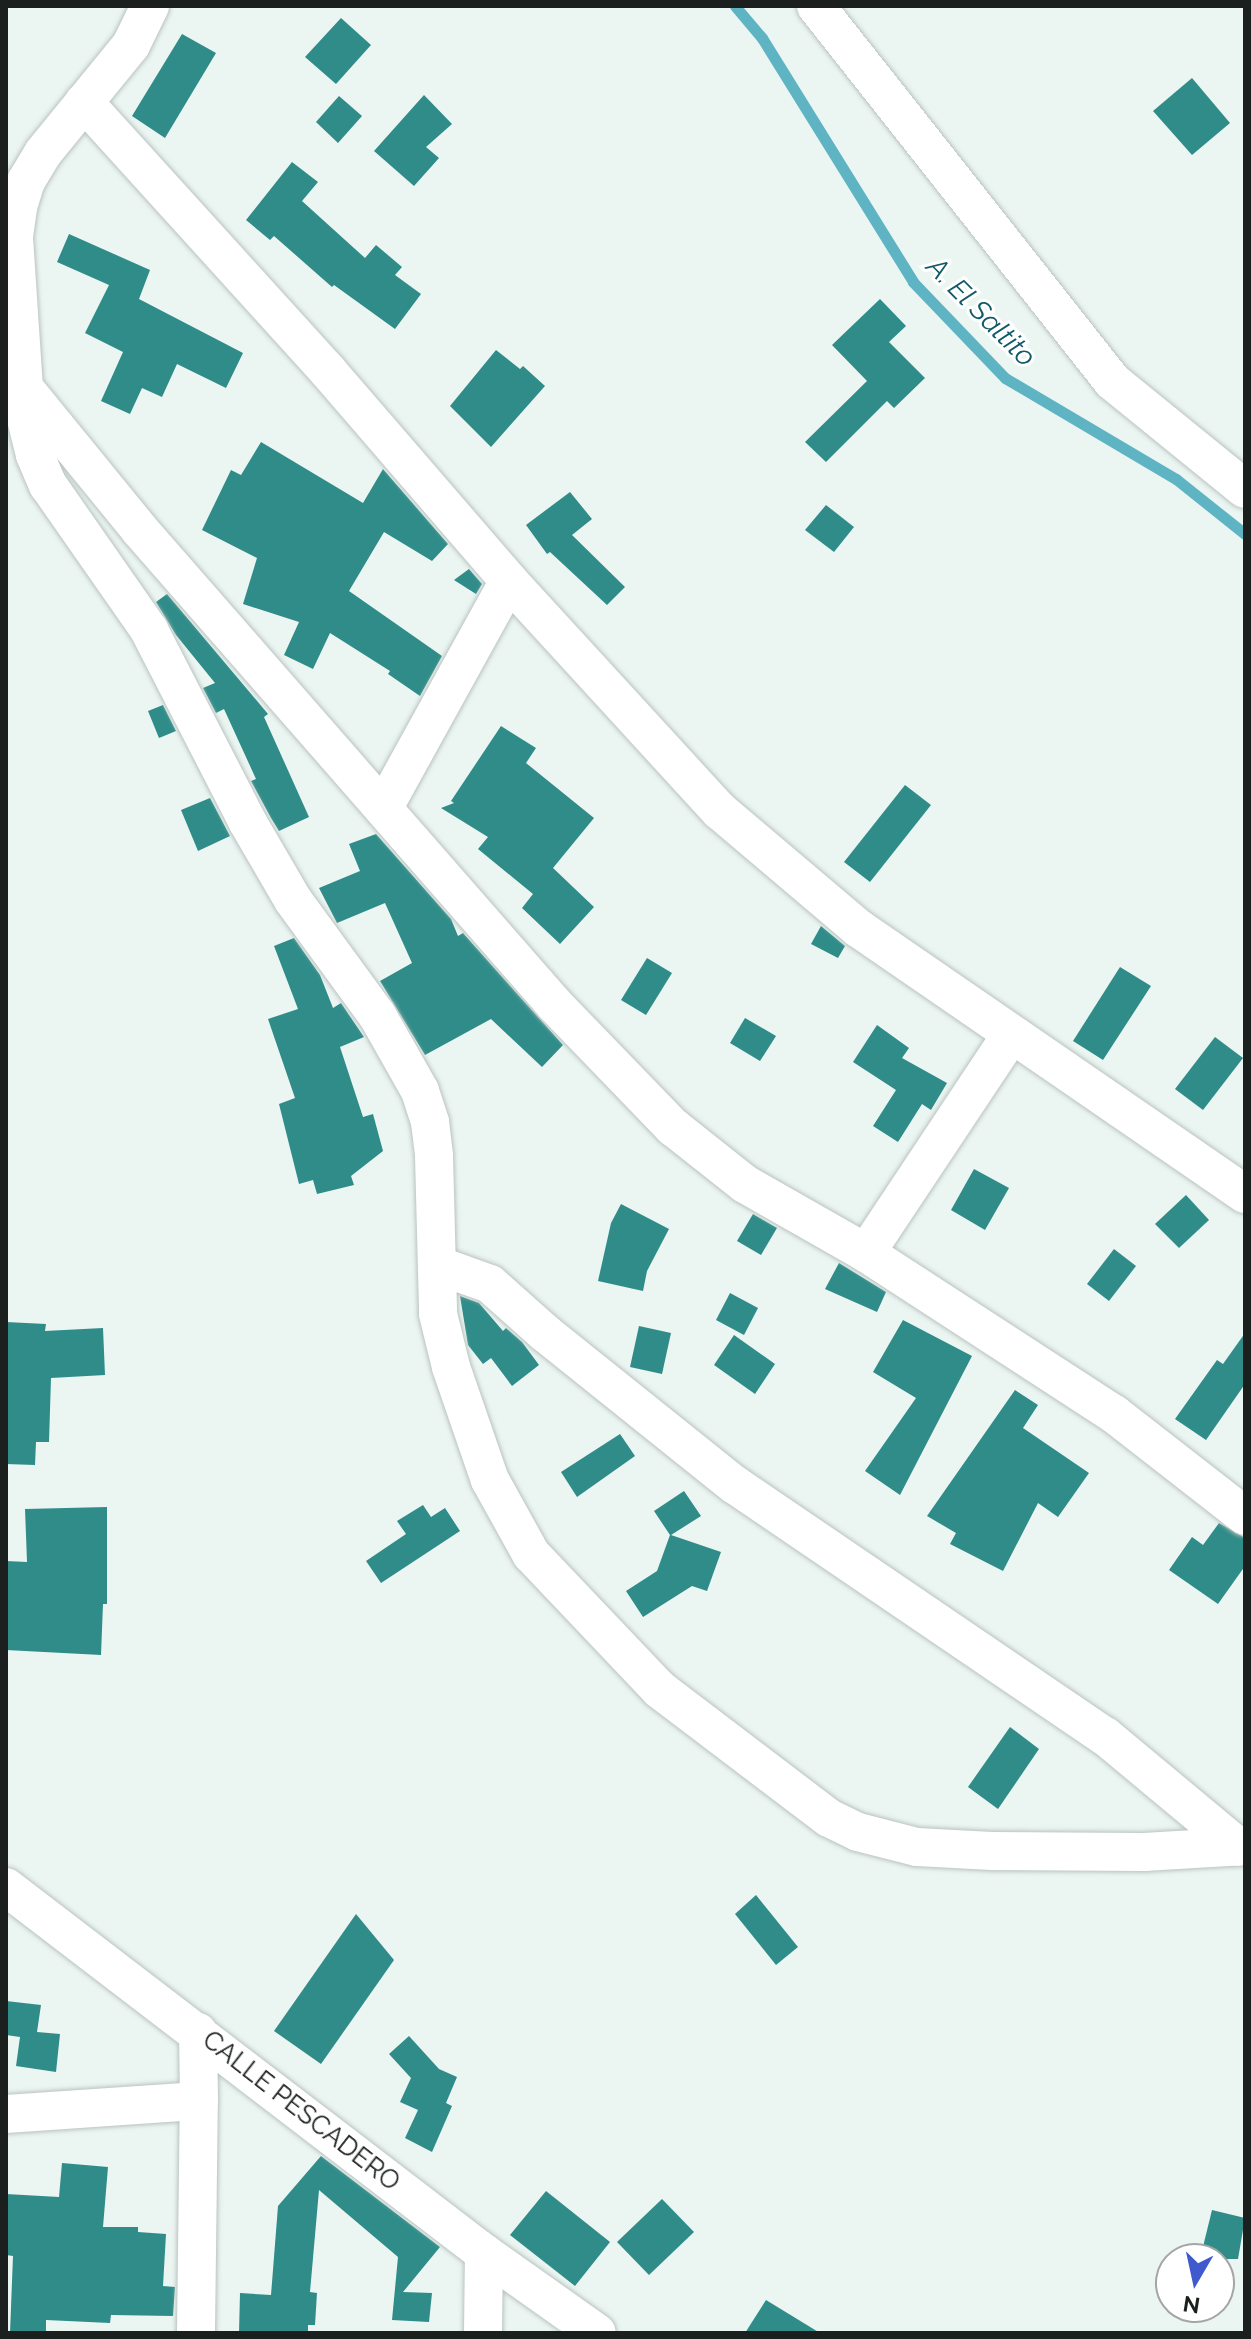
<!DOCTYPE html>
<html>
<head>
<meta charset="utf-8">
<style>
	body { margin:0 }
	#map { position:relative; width:1251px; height:2339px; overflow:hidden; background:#ebf5f2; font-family:Raleway,sans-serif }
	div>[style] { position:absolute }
	.stream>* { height:11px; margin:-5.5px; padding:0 5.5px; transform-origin:5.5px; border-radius:5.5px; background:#5fb4c4 }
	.building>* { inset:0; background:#2f8c89 }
	.roads { filter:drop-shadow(0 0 2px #b9c3c0) drop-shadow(0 0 2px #b9c3c0) }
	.minor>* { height:38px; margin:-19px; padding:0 19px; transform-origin:19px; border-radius:19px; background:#fff }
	span { translate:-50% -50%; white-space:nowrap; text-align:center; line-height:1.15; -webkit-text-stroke:6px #fff; paint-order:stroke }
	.street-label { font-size:26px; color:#1b1f1d }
	.water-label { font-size:28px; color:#125a66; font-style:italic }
	.frame { position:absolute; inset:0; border:8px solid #1b1f1d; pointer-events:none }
	.north { position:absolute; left:1155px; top:2243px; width:80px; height:80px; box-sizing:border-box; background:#fff; border:2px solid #a4a5a5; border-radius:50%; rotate:189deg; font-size:22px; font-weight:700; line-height:32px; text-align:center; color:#1b1f1d }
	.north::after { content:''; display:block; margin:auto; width:28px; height:36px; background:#405acd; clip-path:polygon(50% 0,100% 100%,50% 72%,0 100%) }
</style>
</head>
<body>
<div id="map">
	<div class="stream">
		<i style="left:735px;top:6px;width:42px;rotate:49.8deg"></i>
		<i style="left:762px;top:38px;width:287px;rotate:58.2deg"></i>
		<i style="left:913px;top:282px;width:133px;rotate:46.2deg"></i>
		<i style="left:1005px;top:378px;width:199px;rotate:30.6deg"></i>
		<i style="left:1176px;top:479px;width:88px;rotate:38.6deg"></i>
	</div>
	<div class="building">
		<i style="clip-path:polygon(341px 18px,371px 45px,336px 84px,305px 57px)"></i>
		<i style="clip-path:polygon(182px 34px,216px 53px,165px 138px,132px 116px)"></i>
		<i style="clip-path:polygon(1192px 78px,1230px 123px,1192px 155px,1153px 111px)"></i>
		<i style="clip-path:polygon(424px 95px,452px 124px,426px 147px,439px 158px,414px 186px,374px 151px)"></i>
		<i style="clip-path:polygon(339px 96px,362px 116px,338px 143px,316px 122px)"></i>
		<i style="clip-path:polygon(292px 162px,318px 182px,302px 201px,365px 258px,376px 245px,402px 267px,395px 275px,421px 294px,395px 329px,334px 285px,332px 287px,274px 236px,270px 240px,246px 220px)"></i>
		<i style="clip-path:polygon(69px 234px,150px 270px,139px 299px,243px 353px,226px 388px,177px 364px,162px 397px,142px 388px,130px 414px,101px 401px,123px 352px,85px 333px,109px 285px,57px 262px)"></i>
		<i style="clip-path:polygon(880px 299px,906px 326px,889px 342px,925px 378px,894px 408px,887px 401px,826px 462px,805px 442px,867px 381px,832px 345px)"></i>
		<i style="clip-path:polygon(496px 350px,520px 369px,523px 366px,545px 386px,491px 447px,450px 406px)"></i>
		<i style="clip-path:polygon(261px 442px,363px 503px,383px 469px,448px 544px,432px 561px,384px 532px,349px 591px,442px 656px,420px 696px,388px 674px,390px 671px,330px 633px,313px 669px,284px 655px,299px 622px,243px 604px,257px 558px,202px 530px,231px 470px,241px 475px)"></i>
		<i style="clip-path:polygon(570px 492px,592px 519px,572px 535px,625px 587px,607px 605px,550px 552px,547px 554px,526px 525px)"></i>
		<i style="clip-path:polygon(826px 505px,854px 527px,834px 552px,805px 530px)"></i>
		<i style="clip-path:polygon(469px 569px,482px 584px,476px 594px,454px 580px)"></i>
		<i style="clip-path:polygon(167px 594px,268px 714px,264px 717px,309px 817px,279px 831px,271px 818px,251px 781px,256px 779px,224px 709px,216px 713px,203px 688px,215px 683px,176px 635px,156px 602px)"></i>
		<i style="clip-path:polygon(163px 705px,176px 731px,159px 738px,148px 711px)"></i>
		<i style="clip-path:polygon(501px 726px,536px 748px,526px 763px,594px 818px,553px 868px,594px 907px,560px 944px,522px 908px,533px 894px,478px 849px,488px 837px,441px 808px,454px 803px,451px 801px)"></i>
		<i style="clip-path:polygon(905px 785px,931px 805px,870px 882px,844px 862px)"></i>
		<i style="clip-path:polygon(210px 798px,230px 836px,198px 851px,181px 810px)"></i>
		<i style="clip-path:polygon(376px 834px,451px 919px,458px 936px,463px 933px,563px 1045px,542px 1067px,491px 1019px,425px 1055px,380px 981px,412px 963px,385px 903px,337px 923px,319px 888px,360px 871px,349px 844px)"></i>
		<i style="clip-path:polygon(821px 926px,845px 946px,838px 958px,811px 944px)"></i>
		<i style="clip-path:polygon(294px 938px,320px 975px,333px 1008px,341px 1003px,364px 1037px,340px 1047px,363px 1117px,373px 1114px,383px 1151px,351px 1176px,354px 1185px,317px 1194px,313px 1180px,299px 1184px,279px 1104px,295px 1098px,268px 1019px,298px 1009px,274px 946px)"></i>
		<i style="clip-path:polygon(647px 958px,672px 973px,646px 1015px,621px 1000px)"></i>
		<i style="clip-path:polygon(1120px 967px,1151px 986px,1103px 1060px,1073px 1041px)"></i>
		<i style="clip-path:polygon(745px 1018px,776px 1036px,760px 1061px,730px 1043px)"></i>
		<i style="clip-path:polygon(877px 1025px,909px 1048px,902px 1058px,947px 1083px,931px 1110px,922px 1104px,898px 1142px,873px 1126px,896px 1090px,853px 1062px)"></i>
		<i style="clip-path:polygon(1215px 1037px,1243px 1058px,1203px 1110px,1175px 1089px)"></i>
		<i style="clip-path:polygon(974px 1169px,1009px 1188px,985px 1230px,951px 1210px)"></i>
		<i style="clip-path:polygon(1186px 1195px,1209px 1220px,1179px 1248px,1155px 1224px)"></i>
		<i style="clip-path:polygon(621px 1204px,669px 1229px,647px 1271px,643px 1291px,598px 1281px,611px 1223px)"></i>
		<i style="clip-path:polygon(753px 1214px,777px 1228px,761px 1255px,737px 1241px)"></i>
		<i style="clip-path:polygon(1114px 1249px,1136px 1266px,1109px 1301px,1087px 1284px)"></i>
		<i style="clip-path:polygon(839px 1263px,886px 1292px,877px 1312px,825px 1289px)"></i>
		<i style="clip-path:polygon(730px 1293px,758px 1308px,744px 1335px,716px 1320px)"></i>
		<i style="clip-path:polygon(460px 1296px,479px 1303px,503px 1331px,506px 1328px,522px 1342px,539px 1365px,512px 1386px,491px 1358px,483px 1364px,468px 1345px)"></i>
		<i style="clip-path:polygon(903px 1320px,972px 1356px,900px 1495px,865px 1471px,916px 1398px,873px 1372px)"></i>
		<i style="clip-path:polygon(6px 1322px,46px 1324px,45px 1331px,103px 1328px,105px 1375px,51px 1378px,49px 1442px,36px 1442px,35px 1465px,6px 1464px)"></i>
		<i style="clip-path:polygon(639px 1326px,671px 1333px,662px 1374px,630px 1367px)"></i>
		<i style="clip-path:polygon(1245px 1333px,1245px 1384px,1206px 1440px,1175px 1419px,1217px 1360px,1223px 1364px)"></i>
		<i style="clip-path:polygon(734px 1335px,775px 1364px,755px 1394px,714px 1365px)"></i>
		<i style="clip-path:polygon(1015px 1390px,1038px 1405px,1023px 1428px,1089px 1473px,1058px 1517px,1038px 1503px,1003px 1571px,950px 1544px,956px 1533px,927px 1516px)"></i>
		<i style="clip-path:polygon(620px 1434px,635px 1456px,577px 1497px,561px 1472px)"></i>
		<i style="clip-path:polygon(684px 1491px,701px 1516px,671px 1535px,721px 1552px,707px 1591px,692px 1586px,643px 1617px,626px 1591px,657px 1571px,670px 1535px,654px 1511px)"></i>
		<i style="clip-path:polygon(423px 1505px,431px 1517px,445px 1508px,460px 1531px,381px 1583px,366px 1561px,406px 1534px,397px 1521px)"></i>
		<i style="clip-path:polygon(107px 1507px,107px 1604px,103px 1604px,101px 1655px,6px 1650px,6px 1561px,27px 1562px,25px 1509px)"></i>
		<i style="clip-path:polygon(1219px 1523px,1245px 1538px,1245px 1566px,1218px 1604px,1169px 1570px,1192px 1537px,1203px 1545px)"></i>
		<i style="clip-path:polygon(1010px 1727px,1039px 1749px,998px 1809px,968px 1787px)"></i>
		<i style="clip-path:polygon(756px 1895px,798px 1947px,776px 1965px,735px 1914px)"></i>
		<i style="clip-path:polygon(356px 1914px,394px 1960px,321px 2064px,274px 2031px)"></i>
		<i style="clip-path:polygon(6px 2001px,41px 2005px,37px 2032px,60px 2034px,56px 2072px,16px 2066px,20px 2037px,6px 2035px)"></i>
		<i style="clip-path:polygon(409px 2036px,439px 2069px,457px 2077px,446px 2103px,452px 2106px,432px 2152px,405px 2138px,418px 2110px,400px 2102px,411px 2078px,389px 2054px)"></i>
		<i style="clip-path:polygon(321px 2156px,440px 2247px,403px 2292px,432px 2293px,429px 2322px,392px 2320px,398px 2257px,319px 2190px,310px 2292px,317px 2293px,315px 2325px,308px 2325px,308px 2333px,239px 2333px,240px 2293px,271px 2295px,278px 2206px)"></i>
		<i style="clip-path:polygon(62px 2163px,108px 2167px,103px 2227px,138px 2227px,138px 2232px,166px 2234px,163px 2286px,175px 2287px,173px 2316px,111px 2315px,110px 2323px,46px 2320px,46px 2333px,10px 2333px,13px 2256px,6px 2255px,6px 2194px,59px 2197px)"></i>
		<i style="clip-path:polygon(546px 2191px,610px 2242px,575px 2286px,510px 2235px)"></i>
		<i style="clip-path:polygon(662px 2199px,694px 2232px,649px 2275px,617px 2242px)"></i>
		<i style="clip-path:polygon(1212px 2210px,1245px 2218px,1238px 2259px,1200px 2259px)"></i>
		<i style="clip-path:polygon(766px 2300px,820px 2333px,745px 2333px)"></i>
	</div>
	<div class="roads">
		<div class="minor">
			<i style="left:150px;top:6px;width:43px;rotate:116deg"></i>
			<i style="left:131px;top:45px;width:139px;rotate:129.2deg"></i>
			<i style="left:43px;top:153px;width:33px;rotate:121deg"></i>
			<i style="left:26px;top:181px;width:28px;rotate:107deg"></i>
			<i style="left:18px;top:208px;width:30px;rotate:98deg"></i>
			<i style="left:14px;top:238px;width:181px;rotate:86.2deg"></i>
			<i style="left:26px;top:419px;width:37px;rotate:76deg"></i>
			<i style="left:35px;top:455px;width:33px;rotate:67deg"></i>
			<i style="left:48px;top:485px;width:177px;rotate:55.1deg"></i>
			<i style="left:149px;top:630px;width:215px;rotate:62.8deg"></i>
			<i style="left:247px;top:821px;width:91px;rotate:59.8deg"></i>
			<i style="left:293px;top:900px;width:142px;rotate:53.9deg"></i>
			<i style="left:377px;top:1015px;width:87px;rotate:60.5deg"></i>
			<i style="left:420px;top:1091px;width:33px;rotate:72deg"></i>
			<i style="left:430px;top:1122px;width:34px;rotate:83deg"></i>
			<i style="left:434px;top:1156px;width:158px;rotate:88.5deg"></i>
			<i style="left:438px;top:1314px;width:55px;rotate:76.2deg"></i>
			<i style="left:451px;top:1367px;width:120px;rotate:71deg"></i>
			<i style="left:490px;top:1480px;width:85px;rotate:61deg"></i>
			<i style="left:531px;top:1554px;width:186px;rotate:46.5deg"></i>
			<i style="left:659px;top:1689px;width:213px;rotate:37.2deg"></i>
			<i style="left:829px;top:1818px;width:32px;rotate:26deg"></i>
			<i style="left:858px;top:1832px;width:61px;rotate:14.3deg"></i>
			<i style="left:917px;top:1847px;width:75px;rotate:3.1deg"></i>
			<i style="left:992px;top:1851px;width:152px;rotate:0.4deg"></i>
			<i style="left:1144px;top:1852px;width:101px;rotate:-3.4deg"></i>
			<i style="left:816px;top:6px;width:478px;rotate:51.7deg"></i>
			<i style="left:1112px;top:381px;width:171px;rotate:39.1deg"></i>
			<i style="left:84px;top:102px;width:362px;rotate:47.8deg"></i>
			<i style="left:327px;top:370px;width:279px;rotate:49.2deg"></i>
			<i style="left:509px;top:581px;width:312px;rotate:47.5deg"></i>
			<i style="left:720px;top:811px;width:181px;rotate:40.3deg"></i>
			<i style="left:858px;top:928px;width:470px;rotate:34.5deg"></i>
			<i style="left:25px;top:389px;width:181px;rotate:50.8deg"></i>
			<i style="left:139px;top:529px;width:632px;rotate:48.85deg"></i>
			<i style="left:555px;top:1005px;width:170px;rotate:46deg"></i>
			<i style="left:673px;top:1127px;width:92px;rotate:38.4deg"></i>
			<i style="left:745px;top:1184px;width:139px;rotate:29.7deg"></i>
			<i style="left:866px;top:1253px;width:296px;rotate:33deg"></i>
			<i style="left:1114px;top:1414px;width:166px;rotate:37.9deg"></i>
			<i style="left:384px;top:807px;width:258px;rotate:-61.1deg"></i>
			<i style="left:866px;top:1253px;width:262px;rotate:-56.4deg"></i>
			<i style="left:437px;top:1265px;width:56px;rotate:19.7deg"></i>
			<i style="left:490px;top:1284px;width:74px;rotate:41.7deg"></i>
			<i style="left:545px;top:1333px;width:243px;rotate:38.7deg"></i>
			<i style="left:735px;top:1485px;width:447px;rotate:34.2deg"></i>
			<i style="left:1105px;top:1736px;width:173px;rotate:39.8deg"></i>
			<i style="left:6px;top:1887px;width:602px;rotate:37.44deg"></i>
			<i style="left:484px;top:2253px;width:138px;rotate:35.3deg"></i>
			<i style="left:6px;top:2114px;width:193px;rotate:-3.9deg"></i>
			<i style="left:199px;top:2101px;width:69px;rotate:-90.8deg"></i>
			<i style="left:196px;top:2333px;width:232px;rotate:-89.3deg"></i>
			<i style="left:483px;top:2333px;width:80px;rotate:-89.3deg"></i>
		</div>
	</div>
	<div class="street-label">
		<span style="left:301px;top:2111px;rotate:38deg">CALLE PESCADERO</span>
	</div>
	<div class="water-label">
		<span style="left:981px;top:312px;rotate:45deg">A. El Saltito</span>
	</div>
	<div class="frame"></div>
	<div class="north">N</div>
</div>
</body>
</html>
